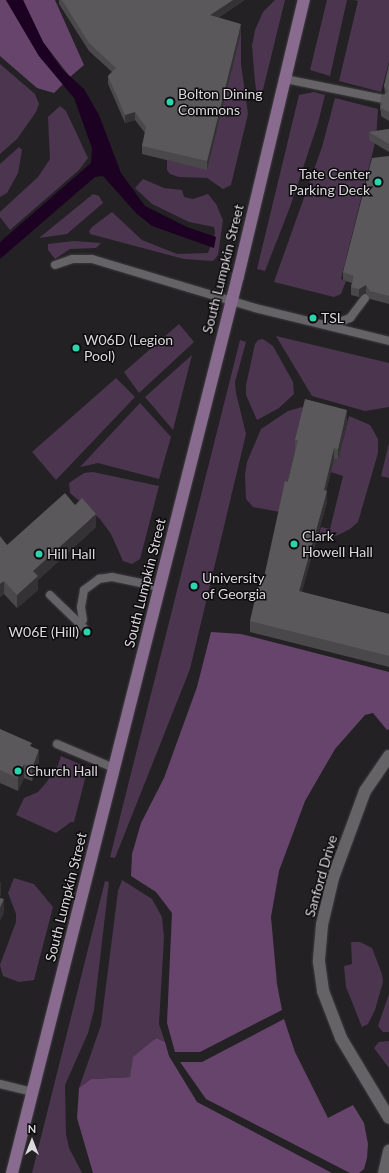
<!DOCTYPE html>
<html>
<head>
<meta charset="utf-8">
<style>
	body { margin:0 }
	#map { position:relative; width:389px; height:1173px; overflow:hidden; background:#242125; font-family:Lato,sans-serif }
	div>[style] { position:absolute }
	.green>* { inset:0; background:#4b354f }
	.forest>* { inset:0; background:#66446c }
	.water>* { inset:0; background:#1d0123 }
	.roads { filter:drop-shadow(0 0 1px #3e3c3f) drop-shadow(0 0 1px #3e3c3f) }
	.lane>* { height:8px; margin:-4px; padding:0 4px; transform-origin:4px; border-radius:4px; background:#666367 }
	.street>* { height:12px; margin:-6px; padding:0 6px; transform-origin:6px; border-radius:6px; background:#666367 }
	.secondary>* { height:12px; margin:-6px; padding:0 6px; transform-origin:6px; border-radius:6px; background:#886b8e }
	.wall>* { inset:0; background:#4b484b }
	.shaded-wall>* { inset:0; background:#353235 }
	.building>* { inset:0; background:#5a585b }
	.dots>* { width:11px; height:11px; translate:-50% -50%; box-sizing:border-box; border:2px solid #0d0b0d; border-radius:50% }
	span { translate:-50% -50%; white-space:nowrap; text-align:center; line-height:1.15; -webkit-text-stroke:3px #0d0b0d; paint-order:stroke }
	.poi-label { font-size:14px; color:#dbd9dc }
	.left { translate:0 -50%; text-align:left }
	.right { translate:-100% -50%; text-align:right }
	.street-label { font-size:14px; color:#dbd9dc }
	.north { position:absolute; left:12px; top:1121px; width:40px; height:40px; -webkit-text-stroke:3px #0d0b0d; paint-order:stroke; rotate:0deg; font-size:11px; font-weight:700; line-height:16px; text-align:center; color:#dbd9dc }
	.north::after { content:''; display:block; margin:auto; width:14px; height:18px; background:#dbd9dc; clip-path:polygon(50% 0,100% 100%,50% 72%,0 100%) }
</style>
</head>
<body>
<div id="map">
	<div class="green">
		<i style="clip-path:polygon(275px 0,285px 0,260px 102px,258px 101px,255px 82px,252px 46px,255px 30px,263px 12px)"></i>
		<i style="clip-path:polygon(327px 0,347px 0,330px 76px,310px 70px)"></i>
		<i style="clip-path:polygon(354px 0,389px 0,389px 62px,381px 92px,339px 81px,358px 1px)"></i>
		<i style="clip-path:polygon(241px 32px,241px 64px,248px 114px,231px 185px,223px 189px,207px 178px,179px 177px,170px 174px,167px 170px,167px 160px,207px 169px)"></i>
		<i style="clip-path:polygon(0 64px,35px 94px,39px 104px,36px 112px,17px 139px,0 154px)"></i>
		<i style="clip-path:polygon(314px 92px,325px 95px,318px 123px,290px 207px,265px 271px,257px 269px,299px 95px)"></i>
		<i style="clip-path:polygon(335px 98px,378px 109px,376px 139px,341px 279px,346px 281px,341px 294px,334px 297px,274px 282px,322px 147px)"></i>
		<i style="clip-path:polygon(60px 106px,66px 111px,88px 158px,79px 170px,10px 230px,0 217px,0 212px,38px 177px,50px 159px,48px 117px)"></i>
		<i style="clip-path:polygon(19px 147px,22px 150px,18px 173px,7px 193px,0 197px,0 164px)"></i>
		<i style="clip-path:polygon(143px 179px,164px 188px,182px 190px,184px 197px,193px 199px,208px 194px,216px 204px,223px 220px,218px 255px,213px 261px,184px 259px,90px 234px,89px 231px,92px 227px,112px 212px,142px 240px,177px 254px,208px 253px,215px 233px,214px 227px,189px 222px,152px 204px,135px 188px)"></i>
		<i style="clip-path:polygon(93px 194px,99px 196px,103px 203px,67px 234px,39px 238px)"></i>
		<i style="clip-path:polygon(74px 241px,101px 243px,96px 248px,70px 249px,55px 259px,48px 250px,48px 244px)"></i>
		<i style="clip-path:polygon(179px 324px,194px 342px,139px 393px,124px 372px)"></i>
		<i style="clip-path:polygon(276px 336px,389px 363px,389px 407px,365px 411px,312px 396px)"></i>
		<i style="clip-path:polygon(263px 339px,273px 346px,293px 382px,294px 394px,279px 408px,257px 420px,246px 395px,246px 385px,255px 344px,258px 340px)"></i>
		<i style="clip-path:polygon(240px 340px,246px 342px,235px 382px,236px 393px,246px 434px,190px 669px,115px 858px,110px 857px)"></i>
		<i style="clip-path:polygon(192px 355px,173px 430px,145px 397px)"></i>
		<i style="clip-path:polygon(116px 378px,135px 397px,56px 480px,32px 452px)"></i>
		<i style="clip-path:polygon(140px 403px,171px 437px,159px 479px,98px 463px,80px 467px)"></i>
		<i style="clip-path:polygon(302px 407px,305px 411px,280px 512px,253px 507px,246px 499px,245px 475px,247px 462px,261px 429px,288px 411px)"></i>
		<i style="clip-path:polygon(349px 416px,370px 425px,378px 439px,378px 453px,358px 522px,350px 529px,336px 536px,319px 534px,321px 527px,330px 529px,343px 476px,331px 472px,334px 459px,338px 460px)"></i>
		<i style="clip-path:polygon(389px 443px,389px 478px,381px 476px)"></i>
		<i style="clip-path:polygon(93px 472px,159px 486px,140px 559px,132px 564px,123px 561px,111px 534px,100px 519px,70px 493px,69px 483px,84px 473px)"></i>
		<i style="clip-path:polygon(61px 756px,84px 766px,87px 771px,74px 822px,71px 822px,56px 833px,16px 815px,24px 798px,38px 792px,45px 784px,57px 768px)"></i>
		<i style="clip-path:polygon(14px 878px,34px 884px,53px 907px,34px 980px,19px 982px,3px 976px,0 965px,16px 922px,16px 914px,8px 893px)"></i>
		<i style="clip-path:polygon(122px 880px,152px 899px,162px 917px,164px 937px,159px 1024px,165px 1042px,155px 1038px,130px 1077px,91px 1079px,79px 1088px,101px 1025px,118px 891px)"></i>
		<i style="clip-path:polygon(105px 881px,109px 882px,94px 1010px,88px 1033px,65px 1085px,66px 1134px,69px 1148px,82px 1173px,32px 1173px)"></i>
		<i style="clip-path:polygon(351px 942px,360px 942px,372px 948px,382px 974px,383px 982px,375px 1010px,368px 1024px,362px 1027px,346px 987px,344px 966px,352px 964px)"></i>
		<i style="clip-path:polygon(389px 994px,389px 1032px,383px 1032px,378px 1026px)"></i>
		<i style="clip-path:polygon(389px 1041px,389px 1068px,374px 1048px,379px 1042px)"></i>
	</div>
	<div class="forest">
		<i style="clip-path:polygon(0 0,6px 0,39px 56px,63px 84px,54px 93px,37px 88px,0 56px)"></i>
		<i style="clip-path:polygon(23px 0,55px 0,84px 65px,70px 77px,43px 42px)"></i>
		<i style="clip-path:polygon(211px 632px,241px 634px,389px 672px,389px 729px,387px 730px,373px 713px,365px 715px,335px 749px,305px 801px,279px 871px,271px 917px,277px 984px,282px 1010px,200px 1052px,175px 1052px,167px 1023px,172px 913px,156px 892px,131px 876px,132px 854px,141px 823px,164px 778px,197px 687px)"></i>
		<i style="clip-path:polygon(284px 1019px,295px 1052px,328px 1118px,353px 1105px,364px 1123px,368px 1144px,367px 1158px,364px 1169px,359px 1173px,350px 1173px,206px 1099px,180px 1062px,202px 1062px)"></i>
		<i style="clip-path:polygon(156px 1038px,165px 1042px,169px 1056px,197px 1102px,332px 1173px,93px 1173px,77px 1118px,79px 1088px,91px 1079px,130px 1077px,133px 1057px)"></i>
	</div>
	<div class="water">
		<i style="clip-path:polygon(6px 0,23px 0,43px 42px,62px 69px,84px 89px,99px 115px,121px 173px,145px 206px,187px 227px,216px 237px,214px 248px,152px 226px,136px 213px,103px 176px,95px 177px,0 259px,0 242px,91px 163px,92px 148px,74px 98px,39px 56px)"></i>
	</div>
	<div class="roads">
		<div class="lane">
			<i style="left:285px;top:79px;width:100px;rotate:11.5deg"></i>
			<i style="left:55px;top:265px;width:18px;rotate:-19deg"></i>
			<i style="left:72px;top:259px;width:20px"></i>
			<i style="left:92px;top:259px;width:170px;rotate:16.7deg"></i>
			<i style="left:255px;top:308px;width:138px;rotate:13.8deg"></i>
			<i style="left:330px;top:326px;width:22px;rotate:-22deg"></i>
			<i style="left:350px;top:318px;width:25px;rotate:-53deg"></i>
			<i style="left:50px;top:595px;width:47px;rotate:44.1deg"></i>
			<i style="left:83px;top:620px;width:13px;rotate:-99deg"></i>
			<i style="left:81px;top:607px;width:17px;rotate:-80deg"></i>
			<i style="left:84px;top:590px;width:19px;rotate:-36deg"></i>
			<i style="left:99px;top:579px;width:13px;rotate:-9deg"></i>
			<i style="left:112px;top:577px;width:49px;rotate:11.8deg"></i>
			<i style="left:57px;top:744px;width:62px;rotate:22.8deg"></i>
			<i style="left:0;top:1084px;width:33px;rotate:14deg"></i>
		</div>
		<div class="street">
			<i style="left:389px;top:756px;width:42px;rotate:124.4deg"></i>
			<i style="left:365px;top:791px;width:93px;rotate:110.2deg"></i>
			<i style="left:333px;top:878px;width:48px;rotate:103.2deg"></i>
			<i style="left:322px;top:925px;width:37px;rotate:95deg"></i>
			<i style="left:319px;top:962px;width:29px;rotate:82deg"></i>
			<i style="left:323px;top:991px;width:50px;rotate:69deg"></i>
			<i style="left:341px;top:1038px;width:93px;rotate:59deg"></i>
			<i style="left:384px;top:1173px;width:23px;rotate:-77deg"></i>
		</div>
		<div class="secondary">
			<i style="left:12px;top:1173px;width:925px;rotate:-75.86deg"></i>
			<i style="left:238px;top:276px;width:284px;rotate:-76.6deg"></i>
		</div>
	</div>
	<div class="wall">
		<i style="clip-path:polygon(59px 0,244px 0,243px 1px,218px 18px,241px 32px,207px 170px,142px 154px,142px 146px,145px 133px,135px 120px,125px 123px,108px 84px,108px 76px,112px 72px,89px 51px,59px 4px)"></i>
		<i style="clip-path:polygon(389px 65px,389px 121px,381px 116px,381px 111px,380px 110px,380px 102px,385px 94px,384px 86px)"></i>
		<i style="clip-path:polygon(389px 129px,389px 152px,369px 140px,369px 132px)"></i>
		<i style="clip-path:polygon(389px 156px,389px 304px,370px 299px,366px 293px,359px 297px,351px 295px,351px 287px,352px 283px,343px 280px,343px 272px)"></i>
		<i style="clip-path:polygon(347px 421px,338px 460px,334px 459px,326px 491px,327px 502px,301px 592px,389px 614px,389px 667px,250px 632px,250px 621px,263px 582px,295px 450px,295px 440px)"></i>
		<i style="clip-path:polygon(75px 505px,96px 527px,38px 580px,38px 590px,17px 608px,4px 594px,0 597px,7px 545px)"></i>
		<i style="clip-path:polygon(0 729px,32px 747px,39px 764px,32px 781px,24px 778px,18px 791px,0 783px)"></i>
	</div>
	<div class="shaded-wall">
		<i style="clip-path:polygon(233px 0,244px 0,243px 1px,210px 23px,210px 15px)"></i>
		<i style="clip-path:polygon(241px 24px,241px 32px,207px 170px,207px 161px)"></i>
		<i style="clip-path:polygon(135px 112px,135px 120px,125px 123px,125px 115px)"></i>
		<i style="clip-path:polygon(366px 285px,366px 293px,359px 297px,359px 289px)"></i>
		<i style="clip-path:polygon(347px 410px,347px 421px,338px 460px,338px 449px)"></i>
		<i style="clip-path:polygon(334px 448px,334px 459px,324px 501px,324px 490px)"></i>
		<i style="clip-path:polygon(327px 491px,327px 502px,299px 603px,299px 591px)"></i>
		<i style="clip-path:polygon(96px 514px,96px 527px,38px 580px,38px 590px,17px 608px,17px 595px,33px 571px)"></i>
		<i style="clip-path:polygon(4px 581px,4px 594px,0 597px,0 584px)"></i>
		<i style="clip-path:polygon(39px 750px,39px 764px,32px 781px,32px 768px)"></i>
		<i style="clip-path:polygon(24px 764px,24px 778px,18px 791px,18px 778px)"></i>
		<i style="clip-path:polygon(1px 881px,1px 895px,0 896px,0 883px)"></i>
		<i style="clip-path:polygon(4px 899px,4px 913px,0 921px,0 908px)"></i>
	</div>
	<div class="building">
		<i style="clip-path:polygon(62px 0,233px 0,210px 15px,241px 24px,207px 161px,142px 146px,146px 127px,135px 112px,125px 115px,108px 76px,116px 68px,89px 43px)"></i>
		<i style="clip-path:polygon(389px 65px,389px 112px,381px 108px,382px 103px,380px 102px,381px 96px,388px 92px,384px 86px)"></i>
		<i style="clip-path:polygon(389px 129px,389px 144px,369px 132px)"></i>
		<i style="clip-path:polygon(389px 156px,389px 296px,370px 291px,366px 285px,359px 289px,351px 287px,354px 276px,343px 272px,372px 158px)"></i>
		<i style="clip-path:polygon(305px 399px,347px 410px,338px 449px,334px 448px,324px 490px,327px 491px,299px 591px,389px 614px,389px 656px,250px 621px,259px 581px,263px 582px,285px 481px,288px 482px,298px 440px,295px 440px)"></i>
		<i style="clip-path:polygon(65px 493px,75px 505px,82px 498px,96px 514px,33px 571px,38px 576px,17px 595px,4px 581px,0 584px,0 536px,7px 545px)"></i>
		<i style="clip-path:polygon(0 729px,32px 743px,30px 746px,39px 750px,32px 768px,24px 764px,18px 778px,0 770px)"></i>
		<i style="clip-path:polygon(0 898px,4px 899px,0 908px)"></i>
	</div>
	<div class="dots">
		<i style="left:170px;top:102px;background:#2bd5ac"></i>
		<i style="left:378px;top:182px;background:#2bd5ac"></i>
		<i style="left:313px;top:318px;background:#2bd5ac"></i>
		<i style="left:76px;top:348px;background:#2bd5ac"></i>
		<i style="left:294px;top:544px;background:#2bd5ac"></i>
		<i style="left:39px;top:554px;background:#2bd5ac"></i>
		<i style="left:194px;top:586px;background:#2bd5ac"></i>
		<i style="left:87px;top:632px;background:#2bd5ac"></i>
		<i style="left:18px;top:771px;background:#2bd5ac"></i>
	</div>
	<div class="poi-label">
		<span class="left" style="left:178px;top:102px">Bolton Dining<br>Commons</span>
		<span class="right" style="left:370px;top:182px">Tate Center<br>Parking Deck</span>
		<span class="left" style="left:321px;top:318px">TSL</span>
		<span class="left" style="left:84px;top:348px">W06D (Legion<br>Pool)</span>
		<span class="left" style="left:302px;top:544px">Clark<br>Howell Hall</span>
		<span class="left" style="left:47px;top:554px">Hill Hall</span>
		<span class="left" style="left:202px;top:586px">University<br>of Georgia</span>
		<span class="right" style="left:79px;top:632px">W06E (Hill)</span>
		<span class="left" style="left:26px;top:771px">Church Hall</span>
	</div>
	<div class="street-label">
		<span style="left:223px;top:269px;rotate:-76deg">South Lumpkin Street</span>
		<span style="left:145px;top:583px;rotate:-76deg">South Lumpkin Street</span>
		<span style="left:321px;top:876px;rotate:-74deg">Sanford Drive</span>
		<span style="left:66px;top:897px;rotate:-76deg">South Lumpkin Street</span>
	</div>
	<div class="north">N</div>
</div>
</body>
</html>
